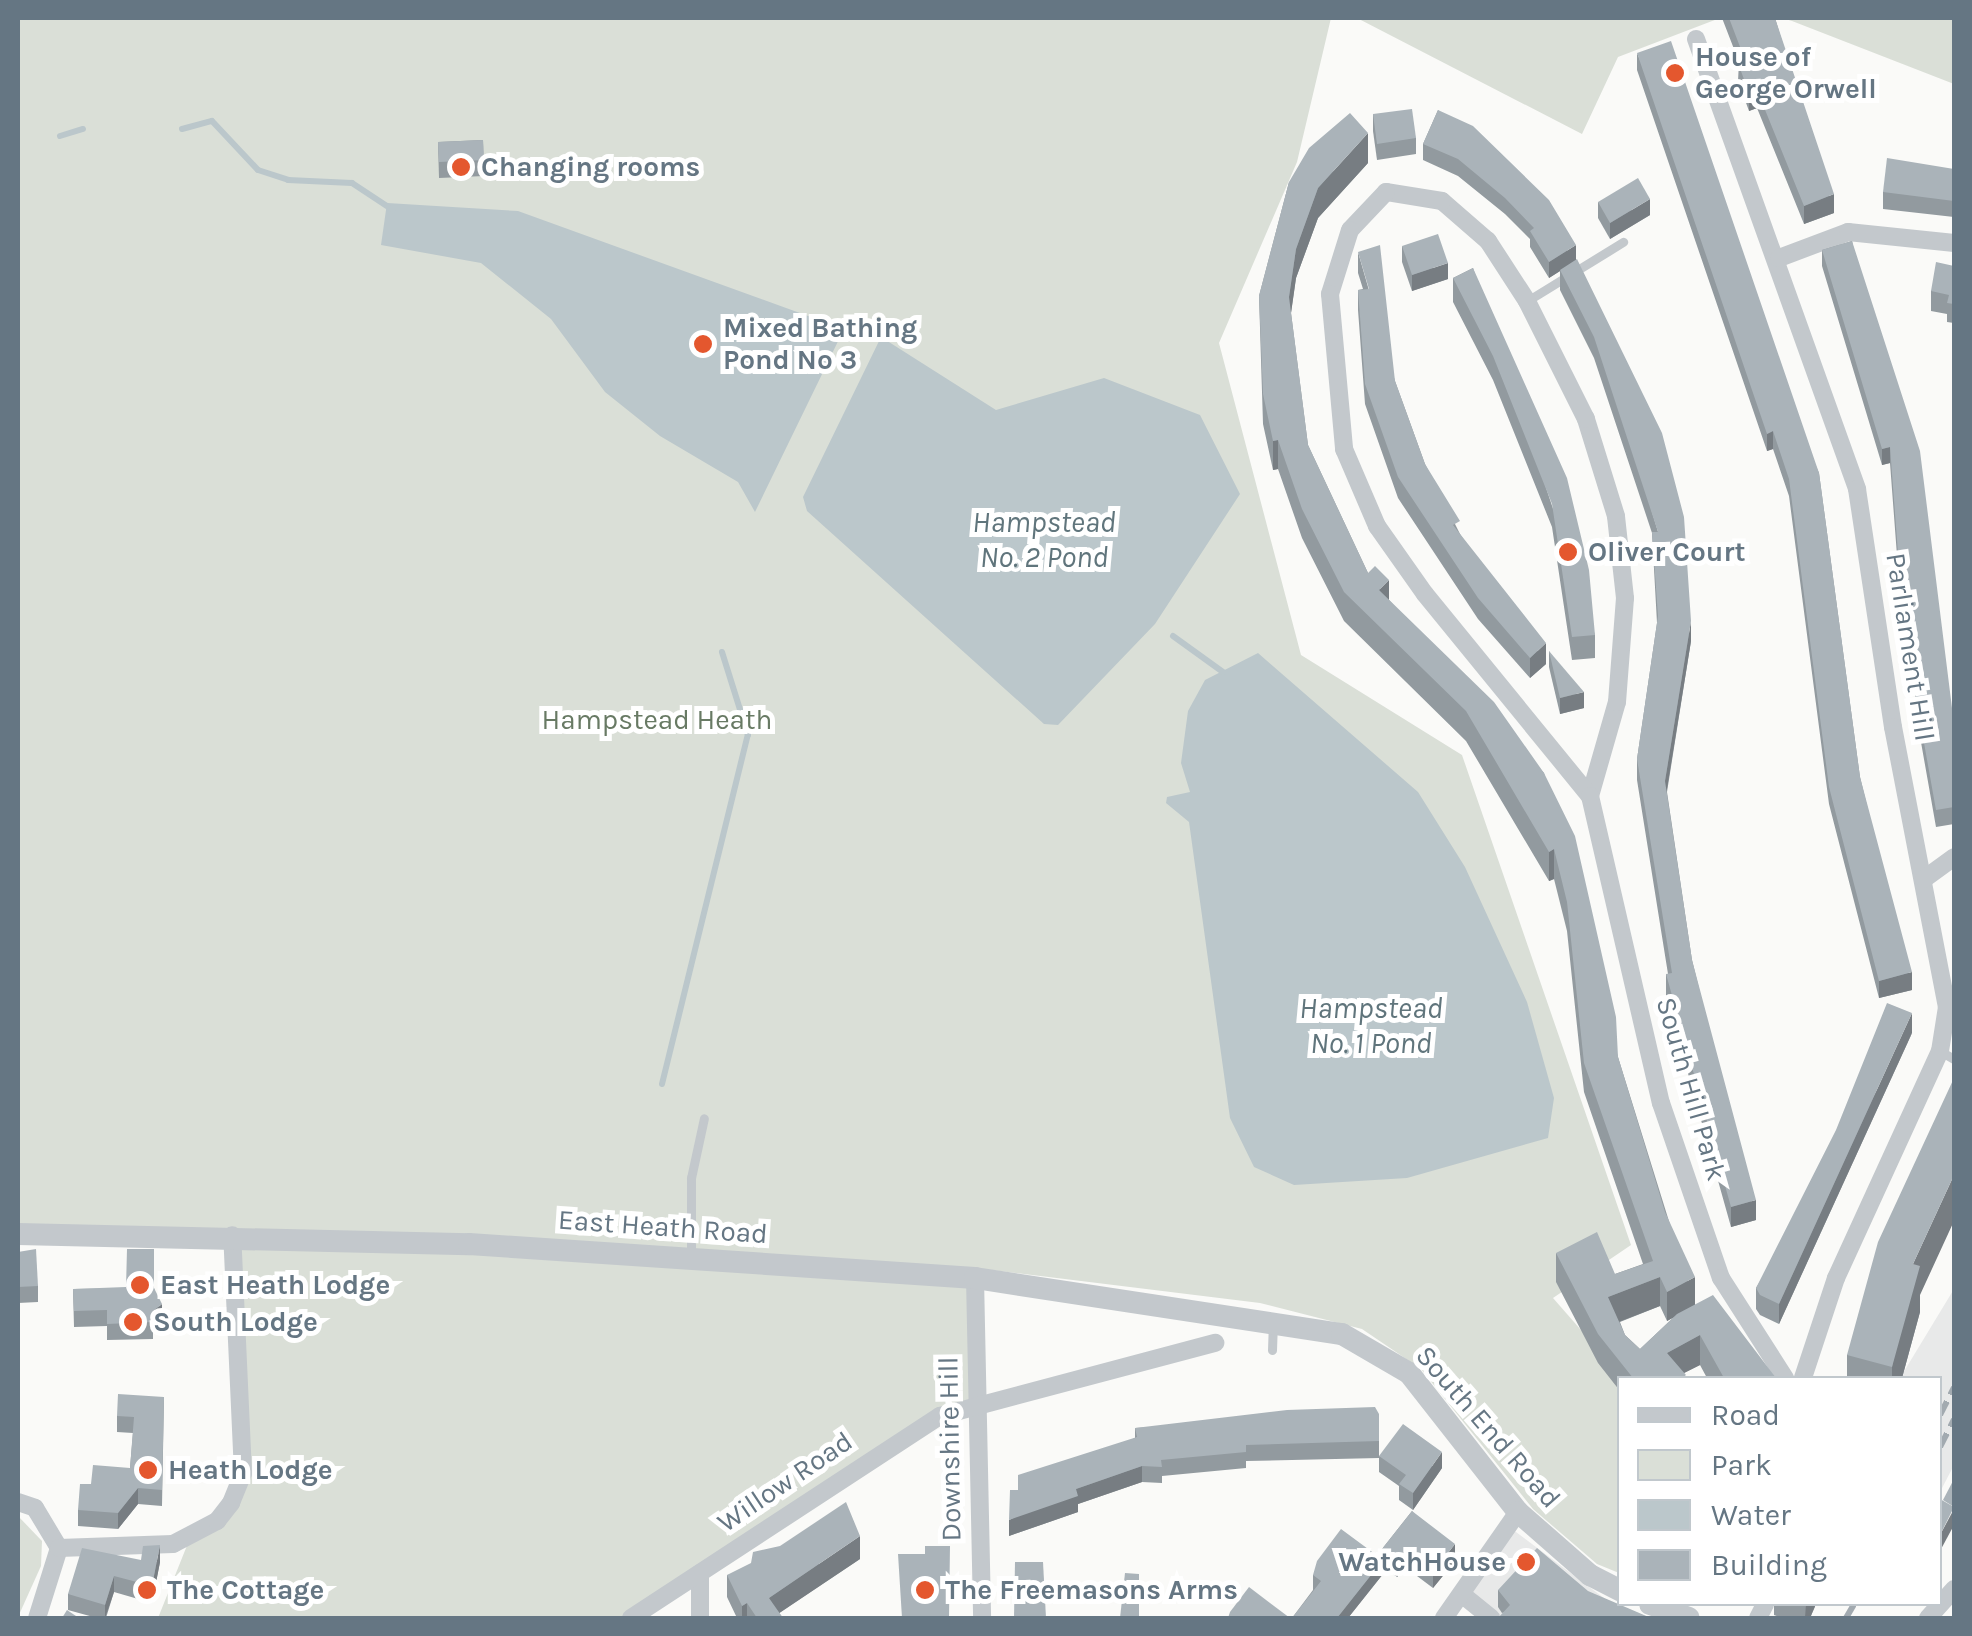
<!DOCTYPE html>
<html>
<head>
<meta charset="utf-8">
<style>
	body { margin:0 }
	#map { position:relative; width:1972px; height:1636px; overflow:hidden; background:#fafaf8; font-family:Karla,sans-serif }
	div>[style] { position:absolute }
	.built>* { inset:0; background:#e8e9e9 }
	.green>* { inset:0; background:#dadfd7 }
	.water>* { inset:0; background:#bbc7cb }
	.stream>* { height:6px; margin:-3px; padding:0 3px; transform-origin:3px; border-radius:3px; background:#bbc7cb }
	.service>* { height:9px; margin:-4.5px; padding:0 4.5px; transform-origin:4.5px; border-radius:4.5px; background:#c3c8cc }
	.minor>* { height:18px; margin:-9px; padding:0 9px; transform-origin:9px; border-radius:9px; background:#c3c8cc }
	.tertiary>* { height:22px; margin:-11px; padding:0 11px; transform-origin:11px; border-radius:11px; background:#c3c8cc }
	.rail>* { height:6px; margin-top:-3px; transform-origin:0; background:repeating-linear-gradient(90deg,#a2aab0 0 15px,transparent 0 23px) }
	.wall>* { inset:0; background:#929a9f }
	.shaded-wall>* { inset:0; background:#777d82 }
	.building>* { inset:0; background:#aab3b9 }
	.dots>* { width:28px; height:28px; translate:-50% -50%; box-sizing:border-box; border:5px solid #fff; border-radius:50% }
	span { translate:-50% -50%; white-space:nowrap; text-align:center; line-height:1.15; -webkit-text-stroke:10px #fff; paint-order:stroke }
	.poi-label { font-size:28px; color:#657683; font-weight:700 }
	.left { translate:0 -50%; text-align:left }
	.right { translate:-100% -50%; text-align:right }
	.street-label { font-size:28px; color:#657683 }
	.park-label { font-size:28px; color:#687a64 }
	.water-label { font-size:30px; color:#60757c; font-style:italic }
	.frame { position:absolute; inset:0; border:20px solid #657683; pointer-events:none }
	.legend { position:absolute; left:1617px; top:1376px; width:325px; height:230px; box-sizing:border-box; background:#fff; border:2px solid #c1c8cd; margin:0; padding:12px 18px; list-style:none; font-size:30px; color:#657683 }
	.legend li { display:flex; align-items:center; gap:20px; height:50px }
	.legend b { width:50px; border:2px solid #c1c8cd }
</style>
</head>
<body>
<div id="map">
	<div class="built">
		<i style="clip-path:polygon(1954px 1289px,1954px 1465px,1940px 1492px,1940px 1378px,1900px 1378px)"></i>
		<i style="clip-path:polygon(1512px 1529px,1628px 1616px,1503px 1618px,1462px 1588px)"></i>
	</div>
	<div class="green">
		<i style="clip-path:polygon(18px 18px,1331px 18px,1297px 162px,1219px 343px,1301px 655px,1462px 755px,1631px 1245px,1553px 1298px,1623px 1378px,1619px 1573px,1597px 1564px,1533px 1509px,1421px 1369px,1362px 1329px,1260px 1303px,983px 1269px,976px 1403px,631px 1618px,158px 1618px,190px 1538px,217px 1521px,243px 1473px,232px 1236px,18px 1234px)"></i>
		<i style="clip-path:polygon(1357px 18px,1720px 18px,1618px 57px,1582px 134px)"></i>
		<i style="clip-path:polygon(1782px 18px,1954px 18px,1954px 84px,1792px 21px)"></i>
		<i style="clip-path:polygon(18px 1516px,42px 1541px,41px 1566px,18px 1617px)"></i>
	</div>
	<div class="water">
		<i style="clip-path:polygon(387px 203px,518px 211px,844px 329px,755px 512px,738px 482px,660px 436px,605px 392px,551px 319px,481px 263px,381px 245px)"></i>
		<i style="clip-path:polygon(881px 337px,996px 410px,1104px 378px,1200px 415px,1240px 494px,1155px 624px,1058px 725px,1044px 724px,807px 511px,803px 497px)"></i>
		<i style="clip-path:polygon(1258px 653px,1418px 792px,1465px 867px,1527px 1002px,1554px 1098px,1548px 1138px,1407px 1178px,1294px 1185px,1254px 1167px,1230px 1118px,1189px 822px,1166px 803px,1167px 797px,1190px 792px,1181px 763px,1188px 711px,1205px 680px)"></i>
	</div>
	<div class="stream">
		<i style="left:182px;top:129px;width:31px;rotate:-15deg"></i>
		<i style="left:212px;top:121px;width:67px;rotate:46.8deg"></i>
		<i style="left:258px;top:170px;width:32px;rotate:18deg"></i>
		<i style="left:288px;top:180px;width:64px;rotate:2.7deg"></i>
		<i style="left:352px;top:183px;width:49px;rotate:33.4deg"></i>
		<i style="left:60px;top:136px;width:24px;rotate:-17deg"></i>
		<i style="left:1173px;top:636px;width:62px;rotate:35.8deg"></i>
		<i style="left:662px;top:1084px;width:359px;rotate:-76.2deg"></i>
		<i style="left:748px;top:735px;width:87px;rotate:-107.4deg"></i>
	</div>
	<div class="service">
		<i style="left:1527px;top:301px;width:113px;rotate:-31.6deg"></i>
		<i style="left:1940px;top:1051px;width:16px;rotate:30deg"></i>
		<i style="left:691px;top:1257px;width:79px;rotate:-90deg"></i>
		<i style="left:691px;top:1178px;width:61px;rotate:-77.8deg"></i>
		<i style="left:1272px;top:1350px;width:24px;rotate:-88deg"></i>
	</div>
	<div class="minor">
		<i style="left:1696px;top:39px;width:478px;rotate:70.3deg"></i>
		<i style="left:1857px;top:489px;width:241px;rotate:81.4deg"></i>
		<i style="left:1893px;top:727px;width:285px;rotate:79.1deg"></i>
		<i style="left:1947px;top:1007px;width:45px;rotate:99deg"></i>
		<i style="left:1940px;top:1051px;width:250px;rotate:114.6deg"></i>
		<i style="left:1836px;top:1278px;width:105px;rotate:108.3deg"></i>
		<i style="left:1779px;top:258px;width:74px;rotate:-20.6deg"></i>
		<i style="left:1848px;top:232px;width:107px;rotate:5.9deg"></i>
		<i style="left:1590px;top:796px;width:98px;rotate:-74deg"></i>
		<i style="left:1617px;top:702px;width:104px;rotate:-85.6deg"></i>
		<i style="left:1625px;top:598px;width:82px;rotate:-96.3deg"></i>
		<i style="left:1616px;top:516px;width:102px;rotate:-107.2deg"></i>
		<i style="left:1586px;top:419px;width:132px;rotate:-116.6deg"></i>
		<i style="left:1527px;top:301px;width:72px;rotate:-123deg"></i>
		<i style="left:1488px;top:241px;width:61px;rotate:-139deg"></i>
		<i style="left:1442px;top:201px;width:57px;rotate:-170.9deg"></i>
		<i style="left:1386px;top:192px;width:52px;rotate:133.5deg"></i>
		<i style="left:1350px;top:230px;width:67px;rotate:107.4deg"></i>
		<i style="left:1330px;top:294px;width:156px;rotate:84.8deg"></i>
		<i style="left:1344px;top:449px;width:84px;rotate:66.8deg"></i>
		<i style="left:1377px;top:526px;width:83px;rotate:54.8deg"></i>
		<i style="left:1425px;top:594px;width:261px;rotate:50.8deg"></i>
		<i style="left:1590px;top:796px;width:315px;rotate:77deg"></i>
		<i style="left:1661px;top:1103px;width:185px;rotate:71.1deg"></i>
		<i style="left:1721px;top:1278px;width:119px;rotate:57.4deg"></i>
		<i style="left:1924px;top:879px;width:37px;rotate:-36deg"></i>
		<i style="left:975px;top:1278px;width:340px;rotate:88.8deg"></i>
		<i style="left:18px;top:1502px;width:18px;rotate:19deg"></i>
		<i style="left:35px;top:1508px;width:47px;rotate:59deg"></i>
		<i style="left:59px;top:1548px;width:73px;rotate:107.4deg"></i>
		<i style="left:59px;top:1548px;width:114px;rotate:-2deg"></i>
		<i style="left:173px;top:1544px;width:50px;rotate:-27.6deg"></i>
		<i style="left:217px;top:1521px;width:23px;rotate:-52deg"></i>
		<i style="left:231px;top:1503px;width:32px;rotate:-68deg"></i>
		<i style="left:243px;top:1473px;width:238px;rotate:-92.6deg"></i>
		<i style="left:700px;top:1573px;width:45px;rotate:90deg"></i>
		<i style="left:1464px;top:1596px;width:35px;rotate:39deg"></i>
		<i style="left:631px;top:1618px;width:369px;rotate:-33.2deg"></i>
		<i style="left:940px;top:1416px;width:285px;rotate:-14.9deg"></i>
		<i style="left:1444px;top:1618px;width:129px;rotate:-55.1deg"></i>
		<i style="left:1758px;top:1618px;width:16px;rotate:-63deg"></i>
		<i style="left:1928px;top:1618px;width:39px;rotate:-48deg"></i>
	</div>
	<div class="tertiary">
		<i style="left:18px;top:1234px;width:451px;rotate:1.3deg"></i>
		<i style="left:469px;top:1244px;width:507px;rotate:3.84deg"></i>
		<i style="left:975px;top:1278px;width:371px;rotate:8.7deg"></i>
		<i style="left:1342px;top:1334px;width:78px;rotate:30.2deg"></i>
		<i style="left:1409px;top:1373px;width:177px;rotate:51.9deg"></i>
		<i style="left:1518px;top:1512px;width:96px;rotate:41.2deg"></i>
		<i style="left:1590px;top:1575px;width:34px;rotate:27deg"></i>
		<i style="left:1650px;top:1604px;width:41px;rotate:19.7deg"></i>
	</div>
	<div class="rail">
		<i style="left:1940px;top:1415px;width:31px;rotate:-63deg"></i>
		<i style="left:1940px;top:1447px;width:31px;rotate:-63deg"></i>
		<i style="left:1846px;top:1618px;width:16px;rotate:-60deg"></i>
	</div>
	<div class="wall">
		<i style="clip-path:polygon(1722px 18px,1775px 18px,1834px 213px,1804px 224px,1757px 108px,1749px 111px,1738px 81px,1739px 62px)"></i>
		<i style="clip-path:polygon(1637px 53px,1819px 473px,1860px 777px,1912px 990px,1879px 998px,1829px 804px,1789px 496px,1773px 449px,1767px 451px,1637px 70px)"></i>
		<i style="clip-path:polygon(1438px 110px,1576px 260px,1691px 641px,1667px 792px,1692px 960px,1756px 1220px,1731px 1227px,1666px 995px,1666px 974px,1668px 974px,1637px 780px,1637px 759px,1657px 623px,1652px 533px,1594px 358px,1560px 290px,1560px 271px,1549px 278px,1530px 247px,1530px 239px,1505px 214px,1458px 176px,1423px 160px,1423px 144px)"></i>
		<i style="clip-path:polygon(1373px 114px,1416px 138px,1416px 154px,1377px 160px,1373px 131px)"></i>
		<i style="clip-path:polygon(483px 140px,484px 176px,439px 178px,438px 142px)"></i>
		<i style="clip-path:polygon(evenodd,1368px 163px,1318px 218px,1296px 278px,1291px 313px,1308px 445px,1368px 573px,1389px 600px,1544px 773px,1618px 1057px,1695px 1305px,1776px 1378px,1707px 1378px,1700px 1365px,1684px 1373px,1686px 1378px,1620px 1378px,1620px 1391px,1598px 1363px,1556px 1282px,1556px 1253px,1615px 1274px,1643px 1264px,1584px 1092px,1567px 931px,1554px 879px,1549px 881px,1466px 741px,1344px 621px,1302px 538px,1278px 469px,1273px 470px,1263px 424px,1259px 296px,1289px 182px,1368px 163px,1660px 1306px,1667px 1321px,1674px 1317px,1640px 1349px,1625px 1335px,1620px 1322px,1660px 1306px)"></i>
		<i style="clip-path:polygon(1954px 169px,1954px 217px,1883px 209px,1883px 192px)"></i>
		<i style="clip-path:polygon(1598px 202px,1650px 215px,1610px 239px,1598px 218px)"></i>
		<i style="clip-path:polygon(1852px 241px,1954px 724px,1954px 824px,1936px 827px,1916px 714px,1914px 654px,1905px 581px,1899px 582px,1890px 463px,1882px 465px,1822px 266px,1822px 250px)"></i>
		<i style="clip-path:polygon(1402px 246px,1448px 279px,1412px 291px,1402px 262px)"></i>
		<i style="clip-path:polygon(1358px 252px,1395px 381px,1425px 464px,1460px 534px,1546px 664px,1530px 678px,1478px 619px,1398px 498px,1365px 404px,1358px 310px,1358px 290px,1363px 289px,1358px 273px)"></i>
		<i style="clip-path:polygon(1954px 266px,1954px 323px,1947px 322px,1947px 314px,1931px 311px,1931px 291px)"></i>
		<i style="clip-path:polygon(1473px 268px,1595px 635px,1595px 658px,1572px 660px,1552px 527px,1493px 380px,1453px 302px,1453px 278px)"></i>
		<i style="clip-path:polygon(1549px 651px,1584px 708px,1560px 714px,1549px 667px)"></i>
		<i style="clip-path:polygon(1912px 1033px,1779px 1324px,1760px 1315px,1756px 1309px,1756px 1288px)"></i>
		<i style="clip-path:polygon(18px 1252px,38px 1286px,38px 1302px,18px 1303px)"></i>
		<i style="clip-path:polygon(154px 1288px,162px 1320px,153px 1327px,153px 1339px,107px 1340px,107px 1326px,74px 1327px,73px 1289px)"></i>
		<i style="clip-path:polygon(1920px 1295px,1920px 1312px,1902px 1378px,1847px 1378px,1847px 1355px)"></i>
		<i style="clip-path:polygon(164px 1397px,162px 1506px,138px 1504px,118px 1529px,78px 1526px,78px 1510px,91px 1484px,130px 1468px,133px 1433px,117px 1432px,117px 1416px)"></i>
		<i style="clip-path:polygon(1379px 1414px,1379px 1458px,1246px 1461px,1246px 1468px,1162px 1476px,1162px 1483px,1142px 1482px,1078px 1504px,1078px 1512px,1009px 1536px,1018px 1490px,1135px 1438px,1135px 1428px)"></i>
		<i style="clip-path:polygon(1379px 1456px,1442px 1468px,1413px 1510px,1399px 1500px,1399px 1486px,1379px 1472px)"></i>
		<i style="clip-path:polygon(1412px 1511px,1455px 1561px,1433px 1588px,1405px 1567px,1397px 1577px,1383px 1566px,1383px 1574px,1348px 1618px,1292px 1618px,1313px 1590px,1313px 1575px,1382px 1560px,1382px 1549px)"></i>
		<i style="clip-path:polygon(860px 1559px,779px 1613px,783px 1618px,737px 1618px,727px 1597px,727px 1575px)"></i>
		<i style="clip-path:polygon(141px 1560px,160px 1562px,152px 1603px,114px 1592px,106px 1618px,97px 1618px,68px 1610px,68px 1594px)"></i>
		<i style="clip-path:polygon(1498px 1590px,1588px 1591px,1502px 1613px,1498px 1607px)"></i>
		<i style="clip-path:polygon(1774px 1604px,1816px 1604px,1810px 1618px,1782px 1618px,1774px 1615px)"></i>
	</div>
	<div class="shaded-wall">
		<i style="clip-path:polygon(1757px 90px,1757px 108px,1749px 111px,1749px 93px)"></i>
		<i style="clip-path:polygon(1368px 133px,1368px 163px,1318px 218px,1296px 278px,1289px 327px,1289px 297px,1296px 249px,1318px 188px)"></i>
		<i style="clip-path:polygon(1834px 194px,1834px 213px,1804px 224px,1804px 206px)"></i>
		<i style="clip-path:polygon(1650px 199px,1650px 215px,1610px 239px,1610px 223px)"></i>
		<i style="clip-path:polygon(1576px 245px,1576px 261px,1549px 278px,1549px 262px)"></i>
		<i style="clip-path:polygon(1448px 263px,1448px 279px,1412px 291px,1412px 275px)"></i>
		<i style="clip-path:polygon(1773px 431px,1773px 449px,1767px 451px,1767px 434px)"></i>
		<i style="clip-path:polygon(1278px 440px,1278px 469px,1273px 470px,1273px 441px)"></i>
		<i style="clip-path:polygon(1890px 447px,1890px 463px,1882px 465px,1882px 449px)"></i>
		<i style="clip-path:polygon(1389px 580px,1389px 609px,1379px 590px)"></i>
		<i style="clip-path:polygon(1691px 621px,1691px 641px,1665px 801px,1665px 781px)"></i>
		<i style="clip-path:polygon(1546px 643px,1546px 664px,1530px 678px,1530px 658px)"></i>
		<i style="clip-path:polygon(1584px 692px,1584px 708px,1560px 714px,1560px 698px)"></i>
		<i style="clip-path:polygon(1554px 849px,1554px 879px,1549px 881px,1549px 852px)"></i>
		<i style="clip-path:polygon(1912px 972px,1912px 990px,1879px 998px,1879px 981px)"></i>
		<i style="clip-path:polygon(1912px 1013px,1912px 1033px,1779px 1324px,1779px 1304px)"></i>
		<i style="clip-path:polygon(1954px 1175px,1954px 1221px,1920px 1295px,1920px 1312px,1902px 1378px,1892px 1378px,1892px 1367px,1913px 1264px)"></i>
		<i style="clip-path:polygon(1756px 1200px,1756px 1220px,1731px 1227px,1731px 1207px)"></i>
		<i style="clip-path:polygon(1660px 1277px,1660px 1306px,1608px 1326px,1608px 1297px)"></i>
		<i style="clip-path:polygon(1695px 1277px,1695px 1306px,1667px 1321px,1667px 1292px)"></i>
		<i style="clip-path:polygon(162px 1304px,162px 1320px,153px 1327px,153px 1311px)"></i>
		<i style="clip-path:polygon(1700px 1335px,1700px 1365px,1674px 1378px,1667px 1353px)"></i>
		<i style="clip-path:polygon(1442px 1452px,1442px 1468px,1413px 1510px,1413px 1493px)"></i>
		<i style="clip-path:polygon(1142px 1466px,1142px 1482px,1078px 1504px,1078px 1512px,1009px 1536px,1009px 1520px,1076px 1489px)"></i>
		<i style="clip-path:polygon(138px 1488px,138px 1504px,118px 1529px,118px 1513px)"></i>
		<i style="clip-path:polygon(1954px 1509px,1954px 1525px,1940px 1551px,1940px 1535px)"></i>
		<i style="clip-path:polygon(860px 1536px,860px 1559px,772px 1618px,769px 1598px)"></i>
		<i style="clip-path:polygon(1455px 1544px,1455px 1561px,1433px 1588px,1433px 1572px)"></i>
		<i style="clip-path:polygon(160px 1545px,160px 1562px,152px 1603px,152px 1586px)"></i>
		<i style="clip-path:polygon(1405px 1550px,1405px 1567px,1397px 1577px,1397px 1561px)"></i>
		<i style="clip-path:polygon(1383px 1560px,1383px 1574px,1348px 1618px,1337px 1618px)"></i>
		<i style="clip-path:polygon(114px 1576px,114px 1592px,105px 1618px,105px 1605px)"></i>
		<i style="clip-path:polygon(747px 1603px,747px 1618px,742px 1618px,742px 1606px)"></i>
		<i style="clip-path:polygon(1806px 1604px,1816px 1604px,1810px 1618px,1805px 1618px)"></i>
	</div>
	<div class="building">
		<i style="clip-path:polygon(1729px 18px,1775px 18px,1834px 194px,1804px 206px,1757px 90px,1749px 93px,1738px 63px,1745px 60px)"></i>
		<i style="clip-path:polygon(1671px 41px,1819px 473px,1860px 777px,1912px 972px,1879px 981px,1829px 787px,1789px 479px,1773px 431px,1767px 434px,1637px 53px)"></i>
		<i style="clip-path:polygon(1412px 109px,1416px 138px,1377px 144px,1373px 114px)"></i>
		<i style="clip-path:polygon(1438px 110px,1473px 126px,1549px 200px,1576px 245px,1549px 262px,1530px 231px,1534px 228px,1505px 198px,1458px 159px,1423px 144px)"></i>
		<i style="clip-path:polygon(1350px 113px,1368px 133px,1318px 188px,1296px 249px,1289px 297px,1308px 445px,1368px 573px,1375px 566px,1389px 580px,1379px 590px,1494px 702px,1544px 773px,1575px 836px,1616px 1017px,1618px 1057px,1665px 1212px,1695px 1277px,1667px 1292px,1660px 1277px,1608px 1297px,1625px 1335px,1640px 1349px,1677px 1314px,1713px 1295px,1776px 1378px,1724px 1378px,1700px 1335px,1667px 1353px,1686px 1375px,1682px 1378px,1633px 1378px,1598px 1334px,1556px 1253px,1597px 1232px,1615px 1274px,1653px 1261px,1584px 1063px,1567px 902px,1554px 849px,1549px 852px,1466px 711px,1344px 592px,1302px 509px,1278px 440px,1273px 441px,1263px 394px,1259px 296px,1289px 182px,1309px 148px)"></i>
		<i style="clip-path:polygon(483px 140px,484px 160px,439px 162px,438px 142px)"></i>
		<i style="clip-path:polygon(1887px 158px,1954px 169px,1954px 201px,1883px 192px)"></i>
		<i style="clip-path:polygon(1638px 178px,1650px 199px,1610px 223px,1598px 202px)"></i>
		<i style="clip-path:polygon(1438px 234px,1448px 263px,1412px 275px,1402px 246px)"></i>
		<i style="clip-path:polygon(1852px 241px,1920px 451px,1954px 724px,1954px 807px,1936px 810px,1916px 698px,1914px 638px,1905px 565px,1899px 566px,1890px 447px,1882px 449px,1822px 250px)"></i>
		<i style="clip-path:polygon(1380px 245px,1395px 381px,1425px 464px,1460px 521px,1453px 525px,1546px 643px,1530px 658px,1478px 598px,1398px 477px,1365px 384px,1358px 290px,1369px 289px,1358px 252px)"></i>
		<i style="clip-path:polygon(1577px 259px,1662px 433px,1684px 517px,1691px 621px,1665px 781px,1692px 960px,1756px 1200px,1731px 1207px,1666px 974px,1672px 973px,1637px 759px,1658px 616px,1652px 532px,1658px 532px,1594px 337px,1560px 270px)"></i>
		<i style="clip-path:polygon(1936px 262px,1954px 266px,1954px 304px,1947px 303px,1949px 295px,1931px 291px)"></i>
		<i style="clip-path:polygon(1473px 268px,1567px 478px,1589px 570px,1595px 635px,1572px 637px,1552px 504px,1493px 356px,1453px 278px)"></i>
		<i style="clip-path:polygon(1549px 651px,1584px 692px,1560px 698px)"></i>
		<i style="clip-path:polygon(1887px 1003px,1912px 1013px,1779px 1304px,1760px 1295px,1756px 1288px,1836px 1130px)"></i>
		<i style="clip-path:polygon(1954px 1078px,1954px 1175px,1913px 1264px,1920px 1266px,1892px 1367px,1847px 1355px,1878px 1242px)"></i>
		<i style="clip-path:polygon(36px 1249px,38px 1286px,18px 1287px,18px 1252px)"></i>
		<i style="clip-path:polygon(127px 1249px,154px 1249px,154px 1288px,162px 1304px,153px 1311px,153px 1322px,107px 1324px,107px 1310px,74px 1311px,73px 1289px,126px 1287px)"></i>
		<i style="clip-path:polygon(118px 1394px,164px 1397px,162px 1490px,138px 1488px,118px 1513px,78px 1510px,80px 1484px,91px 1484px,93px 1465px,130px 1468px,134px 1417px,117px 1416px)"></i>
		<i style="clip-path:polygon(1375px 1407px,1379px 1414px,1379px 1441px,1246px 1445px,1246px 1452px,1161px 1460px,1162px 1467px,1142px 1466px,1076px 1489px,1078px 1496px,1009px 1520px,1010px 1490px,1018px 1490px,1018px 1475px,1137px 1437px,1135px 1428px,1287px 1410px)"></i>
		<i style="clip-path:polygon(1403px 1424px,1442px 1452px,1413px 1493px,1399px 1484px,1406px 1475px,1379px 1456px)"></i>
		<i style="clip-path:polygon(1954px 1479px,1954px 1507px,1943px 1500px)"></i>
		<i style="clip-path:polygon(1940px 1499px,1954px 1507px,1940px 1535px)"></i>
		<i style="clip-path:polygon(846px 1502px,860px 1536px,769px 1598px,783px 1618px,757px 1618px,747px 1603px,742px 1606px,727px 1575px,751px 1563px,753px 1552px,780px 1546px)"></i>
		<i style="clip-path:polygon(1412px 1511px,1455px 1544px,1433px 1572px,1405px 1550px,1397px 1561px,1382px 1549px)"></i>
		<i style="clip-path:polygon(1341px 1529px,1383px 1560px,1337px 1618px,1292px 1618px,1321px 1581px,1313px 1575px,1317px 1561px)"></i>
		<i style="clip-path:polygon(160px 1545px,152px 1586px,114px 1576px,105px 1605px,68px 1594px,82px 1548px,141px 1560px,143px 1546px)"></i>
		<i style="clip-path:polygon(925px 1546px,950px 1546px,949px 1618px,902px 1618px,898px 1554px,925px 1554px)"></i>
		<i style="clip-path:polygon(1537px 1548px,1588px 1591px,1651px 1618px,1498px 1618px,1510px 1605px,1498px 1590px)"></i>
		<i style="clip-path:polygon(1015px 1562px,1043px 1562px,1046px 1618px,1014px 1618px)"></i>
		<i style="clip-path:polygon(1125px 1573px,1139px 1574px,1139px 1618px,1120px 1618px)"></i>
		<i style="clip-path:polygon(1249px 1587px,1290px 1618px,1228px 1618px,1230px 1612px)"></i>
		<i style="clip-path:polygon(67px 1610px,79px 1618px,62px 1618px)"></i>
	</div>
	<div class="dots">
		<i style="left:1675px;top:73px;background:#e4572e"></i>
		<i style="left:461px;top:167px;background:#e4572e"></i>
		<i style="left:703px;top:344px;background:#e4572e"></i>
		<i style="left:1568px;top:552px;background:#e4572e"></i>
		<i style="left:140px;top:1285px;background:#e4572e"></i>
		<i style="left:133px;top:1322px;background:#e4572e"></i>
		<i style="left:148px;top:1470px;background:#e4572e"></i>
		<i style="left:1526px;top:1562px;background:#e4572e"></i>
		<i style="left:147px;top:1590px;background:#e4572e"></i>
		<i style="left:925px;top:1590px;background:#e4572e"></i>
	</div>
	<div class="poi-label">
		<span class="left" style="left:1695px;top:73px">House of<br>George Orwell</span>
		<span class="left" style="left:481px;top:167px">Changing rooms</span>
		<span class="left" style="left:723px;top:344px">Mixed Bathing<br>Pond No 3</span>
		<span class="left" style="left:1588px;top:552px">Oliver Court</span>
		<span class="left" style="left:160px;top:1285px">East Heath Lodge</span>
		<span class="left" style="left:153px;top:1322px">South Lodge</span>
		<span class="left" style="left:168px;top:1470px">Heath Lodge</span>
		<span class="right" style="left:1506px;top:1562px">WatchHouse</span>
		<span class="left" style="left:167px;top:1590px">The Cottage</span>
		<span class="left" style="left:945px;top:1590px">The Freemasons Arms</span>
	</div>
	<div class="street-label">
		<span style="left:1910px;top:647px;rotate:81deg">Parliament Hill</span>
		<span style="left:1691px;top:1089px;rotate:74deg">South Hill Park</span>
		<span style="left:663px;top:1227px;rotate:4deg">East Heath Road</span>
		<span style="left:1488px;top:1427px;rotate:49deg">South End Road</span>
		<span style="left:950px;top:1449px;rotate:-91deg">Downshire Hill</span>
		<span style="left:785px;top:1482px;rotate:-34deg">Willow Road</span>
	</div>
	<div class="park-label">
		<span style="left:657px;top:720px">Hampstead Heath</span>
	</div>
	<div class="water-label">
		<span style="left:1044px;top:539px">Hampstead<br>No. 2 Pond</span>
		<span style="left:1371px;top:1025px">Hampstead<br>No. 1 Pond</span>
	</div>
	<div class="frame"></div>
	<ul class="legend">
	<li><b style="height:12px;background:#c3c8cc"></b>Road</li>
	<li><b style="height:28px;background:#dadfd7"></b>Park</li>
	<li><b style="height:28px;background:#bbc7cb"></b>Water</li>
	<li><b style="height:28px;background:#aab3b9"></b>Building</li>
	</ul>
</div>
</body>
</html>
